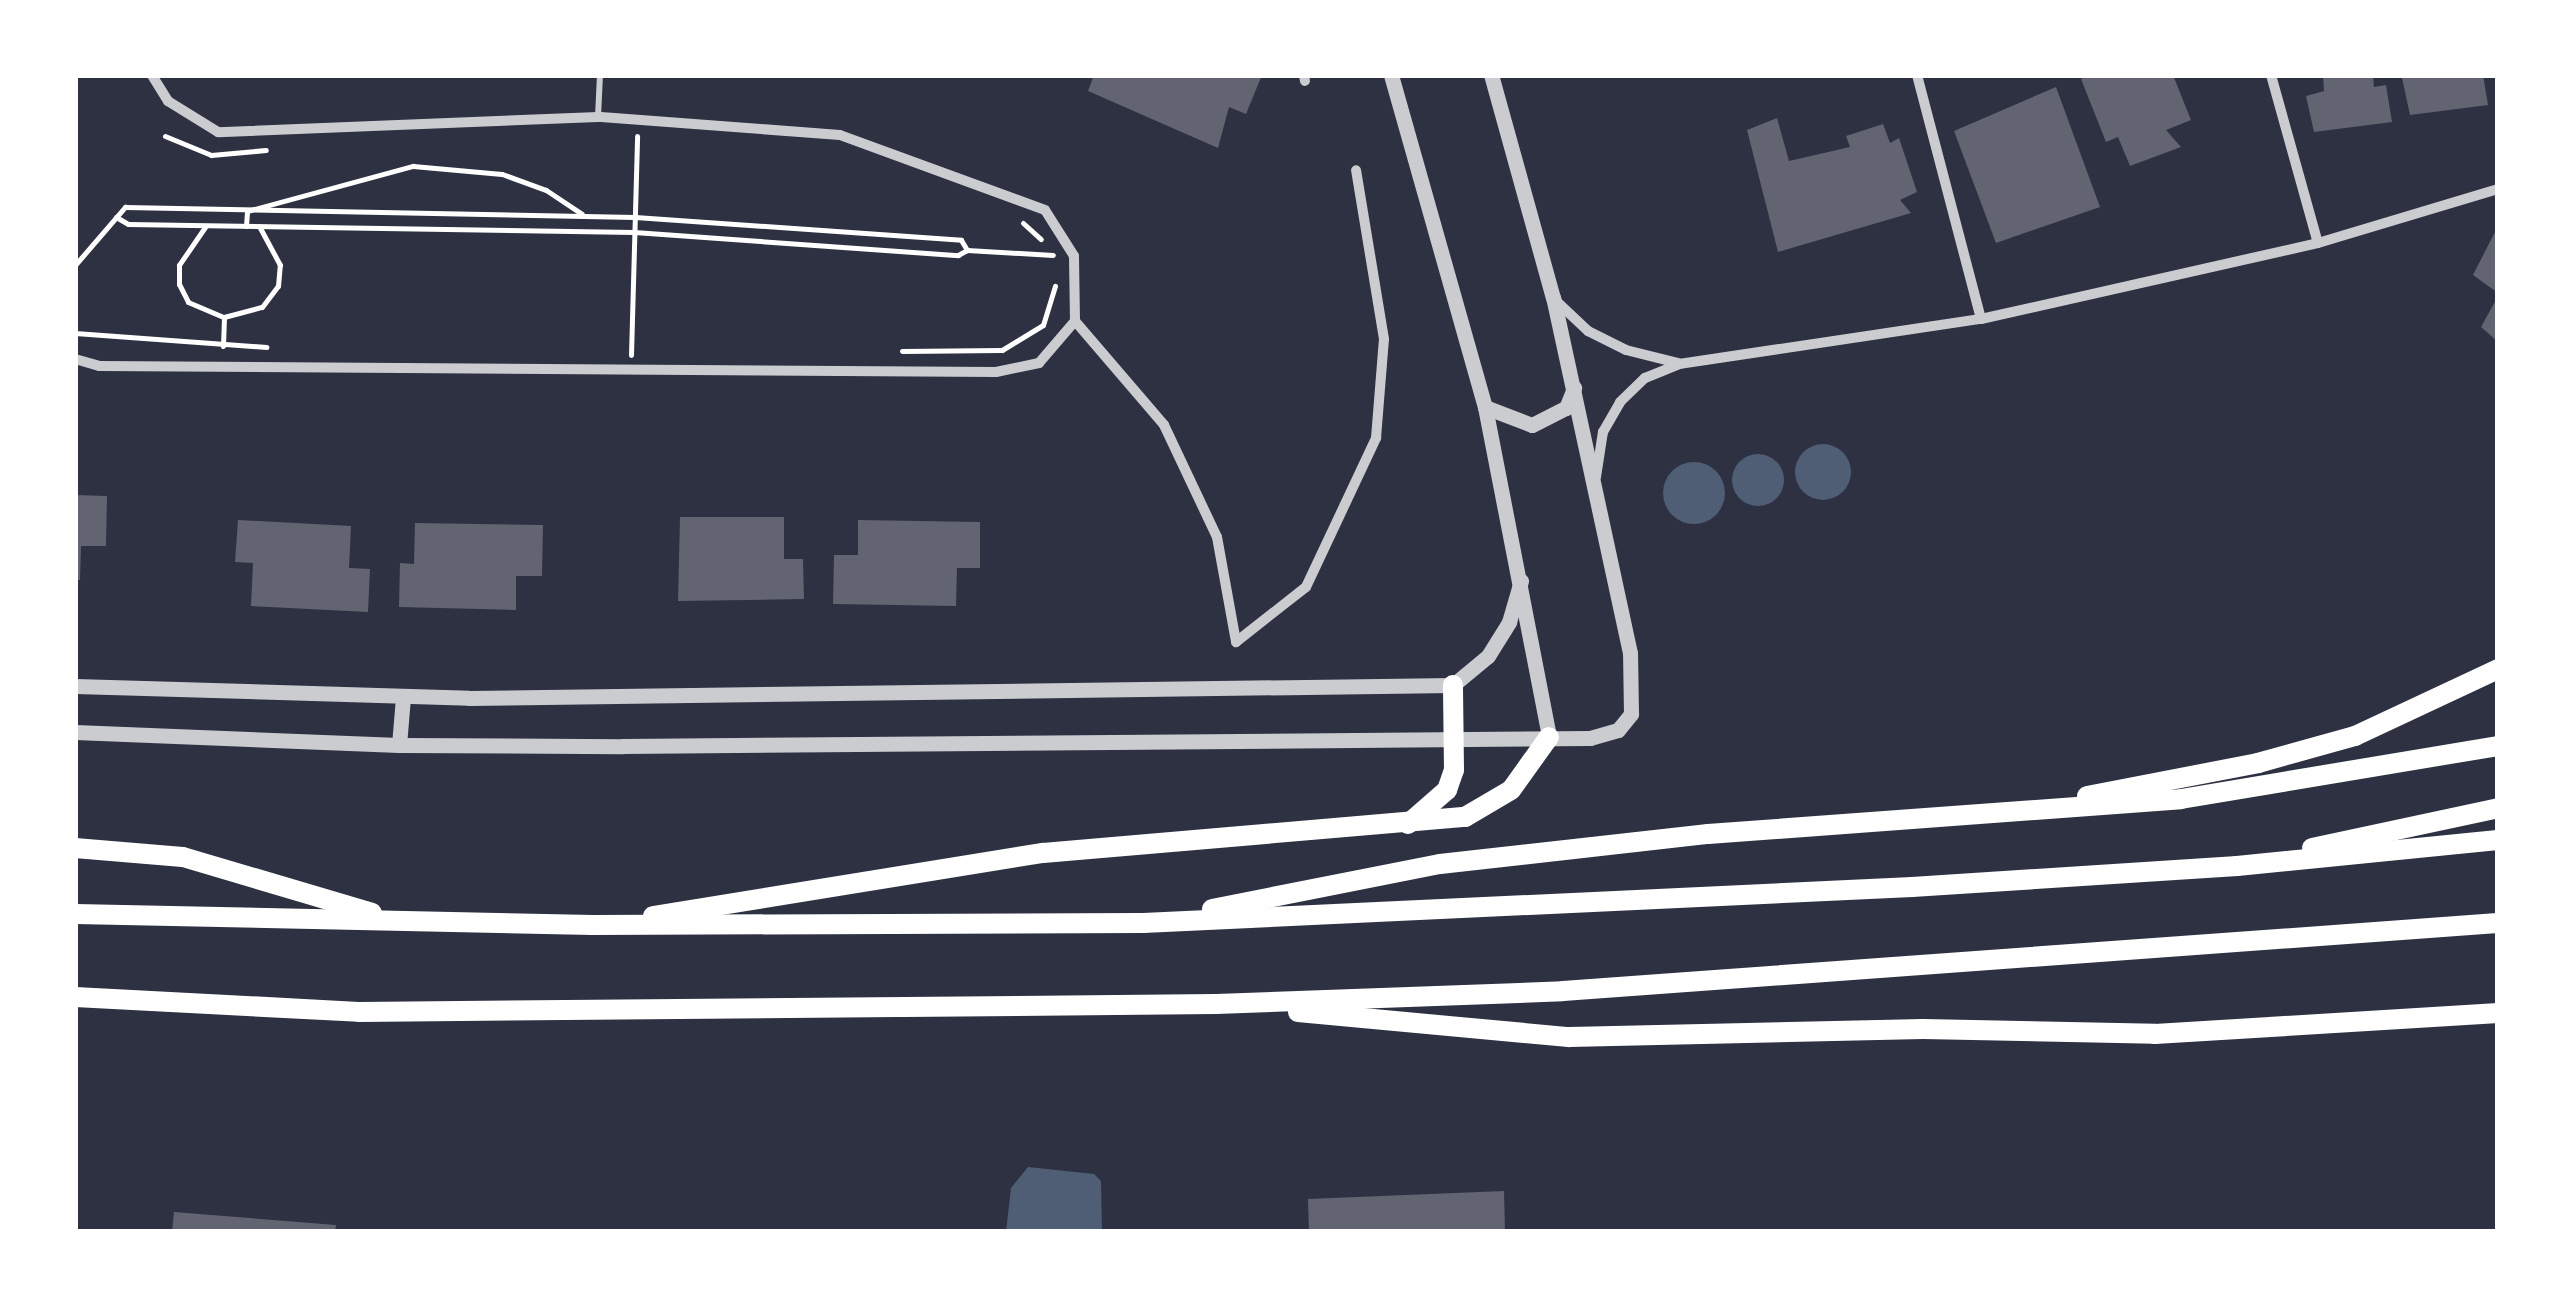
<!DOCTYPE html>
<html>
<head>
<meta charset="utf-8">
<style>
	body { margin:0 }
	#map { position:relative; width:2573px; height:1307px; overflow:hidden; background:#2d3142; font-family:"Public Sans",sans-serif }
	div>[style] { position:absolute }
	.water>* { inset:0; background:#4f5d75 }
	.round { border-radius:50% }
	.building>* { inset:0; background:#626471 }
	.path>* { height:5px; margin:-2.5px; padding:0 2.5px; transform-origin:2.5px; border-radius:2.5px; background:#fff }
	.service>* { height:6px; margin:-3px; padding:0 3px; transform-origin:3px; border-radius:3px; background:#caccd0 }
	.minor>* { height:10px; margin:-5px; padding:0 5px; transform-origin:5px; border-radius:5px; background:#caccd0 }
	.tertiary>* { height:15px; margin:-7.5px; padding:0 7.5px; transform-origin:7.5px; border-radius:7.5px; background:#caccd0 }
	.trunk>* { height:20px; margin:-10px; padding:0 10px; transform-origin:10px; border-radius:10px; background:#fff }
	span { translate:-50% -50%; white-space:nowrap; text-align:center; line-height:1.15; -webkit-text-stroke:10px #fff; paint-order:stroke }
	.frame { position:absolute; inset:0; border:78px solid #fff; pointer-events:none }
</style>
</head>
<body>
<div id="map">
	<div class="water">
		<i class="round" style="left:1795px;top:444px;width:56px;height:56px"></i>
		<i class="round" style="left:1732px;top:454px;width:52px;height:52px"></i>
		<i class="round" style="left:1663px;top:462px;width:62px;height:62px"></i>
		<i style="clip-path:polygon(1028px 1167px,1094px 1174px,1101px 1181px,1102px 1232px,1006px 1232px,1011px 1188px)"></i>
	</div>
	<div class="building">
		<i style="clip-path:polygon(1094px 75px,1262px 75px,1246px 114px,1229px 107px,1218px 148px,1088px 91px)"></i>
		<i style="clip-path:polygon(2092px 75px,2173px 75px,2191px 120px,2166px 130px,2181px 147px,2130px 166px,2118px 137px,2106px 142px,2081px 79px)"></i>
		<i style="clip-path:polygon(2323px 75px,2373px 75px,2374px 87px,2386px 85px,2392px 122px,2314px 132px,2306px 96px,2324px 91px)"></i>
		<i style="clip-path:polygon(2414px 75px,2483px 75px,2488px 105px,2410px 115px,2402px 78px)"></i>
		<i style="clip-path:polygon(2056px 87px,2100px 207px,1996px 243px,1954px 131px)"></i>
		<i style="clip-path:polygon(1777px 118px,1789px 161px,1850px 147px,1846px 136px,1883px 124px,1890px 143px,1899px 138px,1917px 192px,1900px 200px,1911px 213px,1778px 252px,1747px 130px)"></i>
		<i style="clip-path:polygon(2498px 226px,2498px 293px,2473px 275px)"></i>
		<i style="clip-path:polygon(2498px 296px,2498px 342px,2481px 327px)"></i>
		<i style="clip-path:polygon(75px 495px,107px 496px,106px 546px,81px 546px,80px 580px,75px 580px)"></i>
		<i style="clip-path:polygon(680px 517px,784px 517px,784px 559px,803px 559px,804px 599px,678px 601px)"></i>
		<i style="clip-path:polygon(238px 520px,351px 526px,349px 568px,370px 569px,368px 612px,251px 606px,253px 563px,235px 562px)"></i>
		<i style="clip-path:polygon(858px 520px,980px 522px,980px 568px,957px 568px,956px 606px,833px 604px,834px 555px,858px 555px)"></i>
		<i style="clip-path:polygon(415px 523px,543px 525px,542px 576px,516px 576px,516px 610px,399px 607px,400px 563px,414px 564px)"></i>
		<i style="clip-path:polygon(1504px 1191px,1505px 1232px,1309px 1232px,1308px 1199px)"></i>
		<i style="clip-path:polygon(174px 1212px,336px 1225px,335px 1232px,172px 1232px)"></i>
	</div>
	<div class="path">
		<i style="left:165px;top:136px;width:50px;rotate:22.4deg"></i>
		<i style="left:211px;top:155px;width:55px;rotate:-5.2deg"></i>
		<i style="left:116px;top:217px;width:14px;rotate:30deg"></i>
		<i style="left:128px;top:224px;width:506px;rotate:0.91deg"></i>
		<i style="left:634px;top:232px;width:325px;rotate:4.1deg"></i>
		<i style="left:958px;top:255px;width:10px;rotate:-29deg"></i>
		<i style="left:967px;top:250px;width:86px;rotate:3.3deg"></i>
		<i style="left:1023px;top:223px;width:24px;rotate:42deg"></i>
		<i style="left:246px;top:226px;width:15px;rotate:-86deg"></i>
		<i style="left:247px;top:211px;width:172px;rotate:-15.2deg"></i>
		<i style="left:413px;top:166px;width:89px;rotate:5.1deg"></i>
		<i style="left:502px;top:174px;width:47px;rotate:20deg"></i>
		<i style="left:546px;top:190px;width:43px;rotate:33.7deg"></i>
		<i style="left:205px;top:227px;width:46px;rotate:124.4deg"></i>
		<i style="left:179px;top:265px;width:19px;rotate:90deg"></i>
		<i style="left:179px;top:284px;width:20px;rotate:63deg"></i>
		<i style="left:188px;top:302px;width:39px;rotate:23deg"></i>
		<i style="left:224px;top:317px;width:39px;rotate:-15deg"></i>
		<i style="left:262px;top:307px;width:26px;rotate:-53deg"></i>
		<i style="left:278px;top:286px;width:21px;rotate:-85deg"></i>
		<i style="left:280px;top:265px;width:44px;rotate:-118.3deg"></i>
		<i style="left:75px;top:265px;width:77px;rotate:-49.2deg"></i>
		<i style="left:125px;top:207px;width:510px;rotate:1.12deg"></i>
		<i style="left:635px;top:217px;width:327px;rotate:4deg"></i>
		<i style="left:961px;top:240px;width:12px;rotate:59deg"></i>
		<i style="left:75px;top:333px;width:192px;rotate:4.2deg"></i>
		<i style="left:223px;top:346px;width:29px;rotate:-88deg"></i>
		<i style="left:902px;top:351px;width:100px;rotate:-0.6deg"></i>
		<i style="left:1002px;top:350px;width:48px;rotate:-31.4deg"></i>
		<i style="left:1043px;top:325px;width:41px;rotate:-72.9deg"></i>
		<i style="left:631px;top:355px;width:219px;rotate:-88.4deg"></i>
	</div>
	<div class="service">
		<i style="left:598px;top:117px;width:42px;rotate:-87.3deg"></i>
	</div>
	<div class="minor">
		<i style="left:1304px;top:75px;width:6px;rotate:81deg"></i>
		<i style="left:1917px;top:75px;width:252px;rotate:75.3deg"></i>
		<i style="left:2271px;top:75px;width:174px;rotate:74.4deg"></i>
		<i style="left:1554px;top:299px;width:47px;rotate:43.3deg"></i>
		<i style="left:1588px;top:331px;width:42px;rotate:26.6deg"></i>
		<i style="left:1626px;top:350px;width:54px;rotate:14deg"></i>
		<i style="left:1075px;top:321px;width:137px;rotate:49.4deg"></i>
		<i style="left:1164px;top:425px;width:124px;rotate:64.7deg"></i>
		<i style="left:1217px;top:537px;width:107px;rotate:79.7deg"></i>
		<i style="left:1236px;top:642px;width:89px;rotate:-38.2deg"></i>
		<i style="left:1306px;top:587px;width:165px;rotate:-64.8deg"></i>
		<i style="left:1376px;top:438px;width:99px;rotate:-85.4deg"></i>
		<i style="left:1384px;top:339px;width:171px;rotate:-99.4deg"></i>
		<i style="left:75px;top:359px;width:25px;rotate:16deg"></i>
		<i style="left:99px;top:366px;width:897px;rotate:0.38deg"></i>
		<i style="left:996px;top:372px;width:44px;rotate:-11.8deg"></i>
		<i style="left:1039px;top:363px;width:55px;rotate:-49.4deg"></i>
		<i style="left:1075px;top:321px;width:65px;rotate:-90.9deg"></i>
		<i style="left:1074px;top:256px;width:54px;rotate:-122.2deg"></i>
		<i style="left:1045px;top:210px;width:218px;rotate:-159.9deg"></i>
		<i style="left:840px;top:135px;width:243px;rotate:-175.7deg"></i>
		<i style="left:598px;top:117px;width:380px;rotate:177.7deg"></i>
		<i style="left:218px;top:132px;width:59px;rotate:-148.2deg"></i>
		<i style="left:168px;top:101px;width:31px;rotate:-122deg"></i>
		<i style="left:1596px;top:477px;width:46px;rotate:-81.2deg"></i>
		<i style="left:1603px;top:432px;width:34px;rotate:-60deg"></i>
		<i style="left:1620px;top:402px;width:35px;rotate:-44deg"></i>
		<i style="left:1645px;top:378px;width:37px;rotate:-22deg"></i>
		<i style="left:1679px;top:364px;width:305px;rotate:-8.5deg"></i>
		<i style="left:1981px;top:319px;width:345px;rotate:-12.7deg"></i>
		<i style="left:2318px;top:243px;width:188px;rotate:-16.7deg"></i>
	</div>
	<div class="tertiary">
		<i style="left:1391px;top:75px;width:345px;rotate:74.2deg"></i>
		<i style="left:1485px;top:407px;width:336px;rotate:79deg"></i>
		<i style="left:1485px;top:407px;width:50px;rotate:21deg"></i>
		<i style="left:1532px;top:425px;width:38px;rotate:-27deg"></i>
		<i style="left:1566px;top:408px;width:22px;rotate:-68deg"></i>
		<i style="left:75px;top:686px;width:394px;rotate:1.7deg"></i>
		<i style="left:469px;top:698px;width:984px;rotate:-0.76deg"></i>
		<i style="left:1453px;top:685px;width:45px;rotate:-39.6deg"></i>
		<i style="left:1488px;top:656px;width:40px;rotate:-58deg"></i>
		<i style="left:1509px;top:622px;width:43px;rotate:-73.7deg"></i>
		<i style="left:75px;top:732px;width:324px;rotate:2.3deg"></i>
		<i style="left:399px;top:745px;width:224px;rotate:0.3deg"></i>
		<i style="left:623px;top:746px;width:967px;rotate:-0.47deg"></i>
		<i style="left:1590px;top:738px;width:29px;rotate:-16deg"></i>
		<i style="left:1618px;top:730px;width:21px;rotate:-51deg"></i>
		<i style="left:1631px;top:714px;width:61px;rotate:-90.9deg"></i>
		<i style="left:1630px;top:653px;width:363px;rotate:-102.2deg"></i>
		<i style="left:1553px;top:298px;width:231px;rotate:-105.5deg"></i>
		<i style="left:399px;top:745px;width:48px;rotate:-85.2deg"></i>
	</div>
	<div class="trunk">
		<i style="left:2087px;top:796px;width:174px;rotate:-10.9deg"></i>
		<i style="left:2258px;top:763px;width:101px;rotate:-15.6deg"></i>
		<i style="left:2355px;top:736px;width:158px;rotate:-25.1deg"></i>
		<i style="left:1408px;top:824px;width:52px;rotate:-41.1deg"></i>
		<i style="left:1447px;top:790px;width:21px;rotate:-71deg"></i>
		<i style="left:1454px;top:770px;width:85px;rotate:-90.7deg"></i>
		<i style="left:75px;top:848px;width:108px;rotate:4.8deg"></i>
		<i style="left:183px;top:857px;width:197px;rotate:16.5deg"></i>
		<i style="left:2312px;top:848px;width:190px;rotate:-12.1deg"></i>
		<i style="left:1212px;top:909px;width:232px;rotate:-11.2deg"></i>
		<i style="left:1440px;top:864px;width:270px;rotate:-6.4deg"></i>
		<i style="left:1708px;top:834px;width:474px;rotate:-4.2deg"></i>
		<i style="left:2181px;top:799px;width:321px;rotate:-9.5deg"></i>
		<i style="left:75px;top:914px;width:518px;rotate:1.22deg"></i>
		<i style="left:593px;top:925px;width:550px;rotate:-0.21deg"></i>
		<i style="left:1143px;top:923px;width:770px;rotate:-2.68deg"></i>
		<i style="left:1912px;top:887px;width:326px;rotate:-3.7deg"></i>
		<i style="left:2237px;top:866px;width:262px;rotate:-5.7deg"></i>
		<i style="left:653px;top:916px;width:395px;rotate:-9.2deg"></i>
		<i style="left:1043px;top:853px;width:424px;rotate:-4.9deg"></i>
		<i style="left:1465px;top:817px;width:53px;rotate:-30.4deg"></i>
		<i style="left:1511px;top:790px;width:65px;rotate:-54.4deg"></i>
		<i style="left:75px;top:997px;width:284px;rotate:3deg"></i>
		<i style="left:359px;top:1012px;width:857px;rotate:-0.53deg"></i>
		<i style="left:1216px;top:1004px;width:347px;rotate:-2.1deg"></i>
		<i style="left:1563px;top:991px;width:937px;rotate:-4.16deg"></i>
		<i style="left:1298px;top:1012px;width:272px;rotate:5.3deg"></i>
		<i style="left:1569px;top:1037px;width:354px;rotate:-1.3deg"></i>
		<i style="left:1923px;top:1029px;width:232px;rotate:1.2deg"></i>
		<i style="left:2155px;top:1034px;width:344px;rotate:-3.5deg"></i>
	</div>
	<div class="frame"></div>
</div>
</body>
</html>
